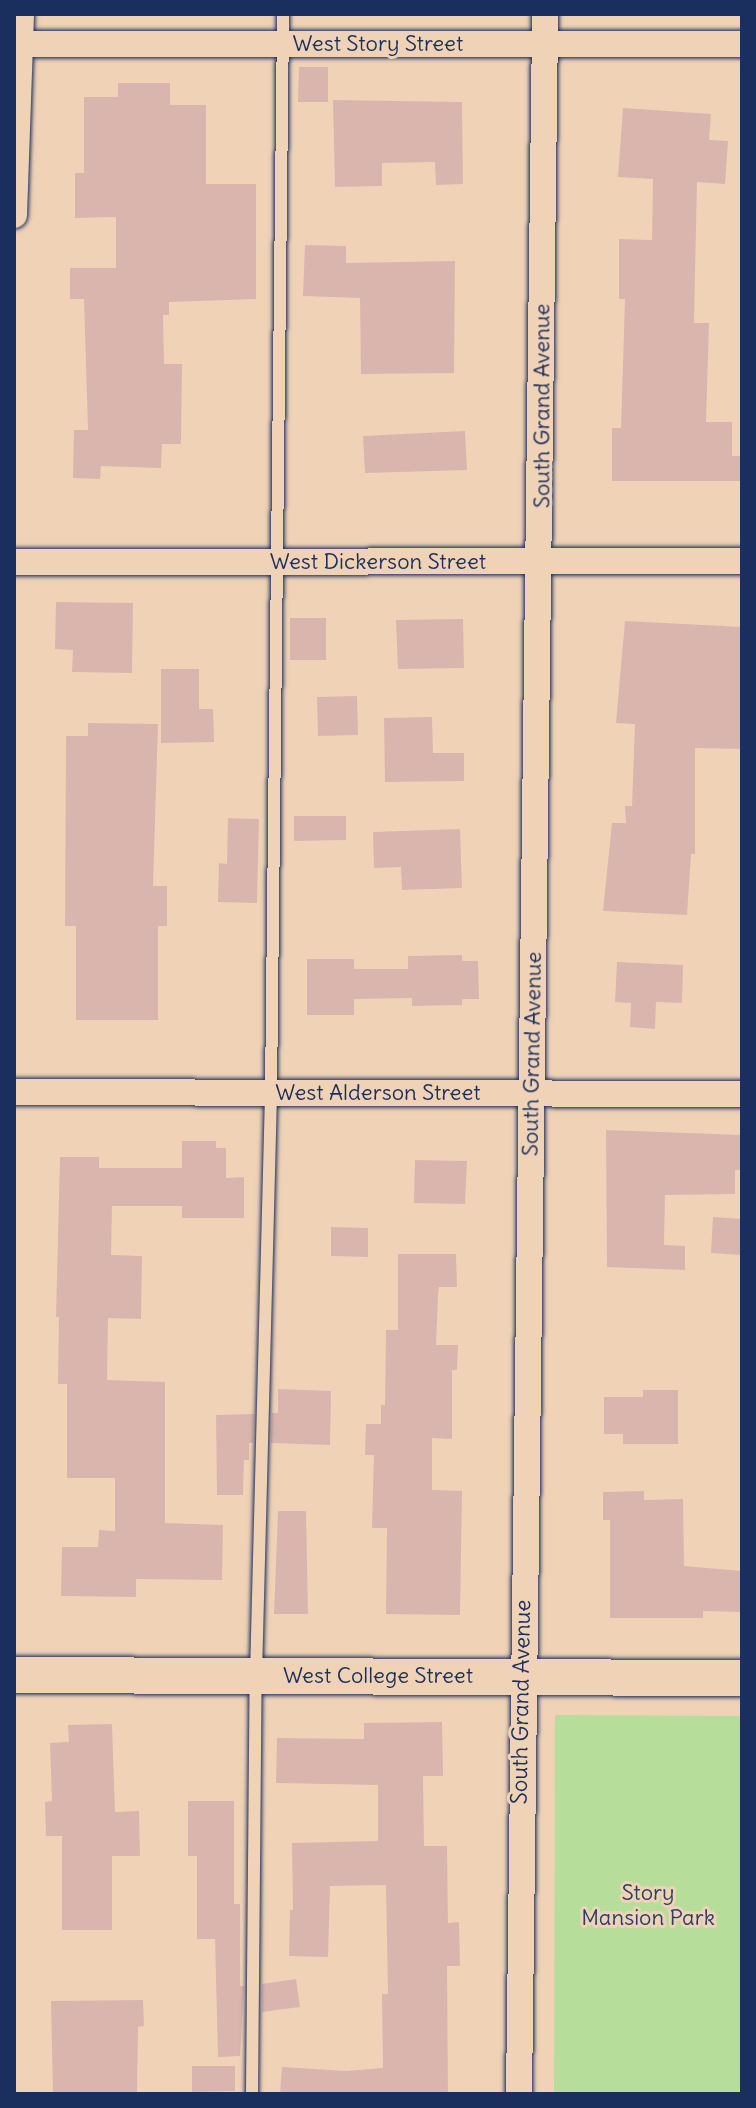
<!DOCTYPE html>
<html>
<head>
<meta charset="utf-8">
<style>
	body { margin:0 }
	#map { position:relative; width:756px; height:2108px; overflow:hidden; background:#f0d3b6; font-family:Delius,sans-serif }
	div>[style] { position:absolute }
	.green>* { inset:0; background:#b6de9a }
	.building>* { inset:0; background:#dab5ae }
	.roads { filter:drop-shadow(0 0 2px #1b2f5e) drop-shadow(0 0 2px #1b2f5e) }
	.service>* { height:12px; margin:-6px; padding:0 6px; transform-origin:6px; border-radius:6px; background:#f0d3b6 }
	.minor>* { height:26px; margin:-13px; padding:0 13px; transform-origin:13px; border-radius:13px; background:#f0d3b6 }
	.secondary>* { height:36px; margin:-18px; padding:0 18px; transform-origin:18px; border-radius:18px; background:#f0d3b6 }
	span { translate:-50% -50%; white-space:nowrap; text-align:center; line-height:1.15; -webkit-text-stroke:6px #f0d3b6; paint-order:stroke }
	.street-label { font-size:22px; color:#1b2f5e }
	.park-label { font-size:22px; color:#2a4064 }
	.frame { position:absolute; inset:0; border:16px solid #1b2f5e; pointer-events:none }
</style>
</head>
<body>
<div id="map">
	<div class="green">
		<i style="clip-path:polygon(555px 1715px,742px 1716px,742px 2094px,554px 2094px)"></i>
	</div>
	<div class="building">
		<i style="clip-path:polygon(299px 67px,328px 67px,328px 102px,298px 102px)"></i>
		<i style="clip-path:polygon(118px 83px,170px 83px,170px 105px,206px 105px,206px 184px,256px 184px,256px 299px,169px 302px,169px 315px,163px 315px,164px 364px,182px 364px,181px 444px,162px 444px,161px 468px,101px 466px,100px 479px,73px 478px,74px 430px,88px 430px,84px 299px,70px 299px,70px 268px,116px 268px,116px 217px,75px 218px,75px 173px,84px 173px,84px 97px,118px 97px)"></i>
		<i style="clip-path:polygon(333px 100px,462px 102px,463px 184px,436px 185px,435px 162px,382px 163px,382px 186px,335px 187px)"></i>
		<i style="clip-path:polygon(623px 108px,711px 114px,709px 140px,728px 141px,725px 184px,697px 182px,694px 323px,709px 323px,706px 422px,732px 422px,732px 456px,742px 456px,742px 481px,612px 481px,612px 428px,621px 428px,625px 299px,619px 299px,619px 239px,652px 240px,653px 179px,618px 177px)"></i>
		<i style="clip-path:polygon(305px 245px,346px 246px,346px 263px,455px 261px,454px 373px,361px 374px,360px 298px,303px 296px)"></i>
		<i style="clip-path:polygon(465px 431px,467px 470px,365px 473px,363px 436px)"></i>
		<i style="clip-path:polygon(56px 602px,133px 603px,132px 673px,72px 672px,73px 650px,55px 649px)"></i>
		<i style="clip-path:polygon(290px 618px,326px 618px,326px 660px,290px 660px)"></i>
		<i style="clip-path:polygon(463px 619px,464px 668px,398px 669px,396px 620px)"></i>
		<i style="clip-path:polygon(625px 621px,742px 627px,742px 749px,695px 748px,695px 854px,691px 854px,687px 915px,603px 911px,612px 823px,626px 823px,625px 806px,632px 806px,635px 724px,616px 723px)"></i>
		<i style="clip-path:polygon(161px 669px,199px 669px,199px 709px,213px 709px,214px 742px,161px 743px)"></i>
		<i style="clip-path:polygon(357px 696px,358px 735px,318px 736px,317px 697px)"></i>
		<i style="clip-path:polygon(432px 717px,433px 753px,464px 753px,464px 781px,385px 782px,384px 718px)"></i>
		<i style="clip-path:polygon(88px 723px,158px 724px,153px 886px,167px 886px,167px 926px,158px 926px,158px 1020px,76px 1020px,76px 926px,65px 926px,66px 736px,88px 736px)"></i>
		<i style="clip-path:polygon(294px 816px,346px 816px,346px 840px,294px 841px)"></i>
		<i style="clip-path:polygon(228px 818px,259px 819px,257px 903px,218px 902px,219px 863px,227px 864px)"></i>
		<i style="clip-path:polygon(460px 829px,462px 888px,402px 890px,401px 867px,374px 868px,373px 832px)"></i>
		<i style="clip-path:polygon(462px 955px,462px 961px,478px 961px,479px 999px,462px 999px,462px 1005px,412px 1006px,412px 998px,354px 999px,354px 1015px,307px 1015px,307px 959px,354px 959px,354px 969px,408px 969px,408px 956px)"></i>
		<i style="clip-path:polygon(617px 962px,683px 965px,682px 1003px,656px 1002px,655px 1029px,630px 1027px,631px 1003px,615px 1002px)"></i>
		<i style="clip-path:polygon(606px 1130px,742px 1135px,742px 1170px,735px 1170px,735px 1194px,665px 1195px,664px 1245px,685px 1246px,685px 1270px,607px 1267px)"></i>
		<i style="clip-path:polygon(182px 1141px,216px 1141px,216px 1148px,226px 1148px,226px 1178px,244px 1177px,244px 1218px,182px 1218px,182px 1206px,112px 1206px,111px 1255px,142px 1256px,141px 1319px,108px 1318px,107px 1380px,165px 1382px,165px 1523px,223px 1525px,222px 1580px,136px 1579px,136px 1597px,61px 1596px,62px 1547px,98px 1547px,99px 1530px,115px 1531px,115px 1478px,67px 1478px,67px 1384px,58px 1384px,59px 1317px,56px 1317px,60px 1157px,99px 1157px,99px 1168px,182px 1168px)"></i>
		<i style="clip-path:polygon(415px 1160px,467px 1161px,465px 1204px,414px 1203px)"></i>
		<i style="clip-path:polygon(713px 1217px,742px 1219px,742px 1255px,711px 1253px)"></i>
		<i style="clip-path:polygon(331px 1227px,368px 1228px,368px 1257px,331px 1256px)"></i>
		<i style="clip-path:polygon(398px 1254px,456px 1254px,457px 1287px,439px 1287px,438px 1295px,436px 1345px,458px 1345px,457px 1370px,452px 1370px,452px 1439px,432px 1438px,432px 1490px,462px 1491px,460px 1615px,386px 1614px,387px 1528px,372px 1528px,374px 1455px,365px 1455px,366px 1424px,381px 1424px,381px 1405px,385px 1405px,386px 1330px,398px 1330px)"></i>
		<i style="clip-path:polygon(278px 1389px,331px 1391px,330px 1445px,271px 1443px,272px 1413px,278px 1413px)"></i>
		<i style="clip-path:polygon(643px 1390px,678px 1390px,678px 1444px,623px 1444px,623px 1434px,604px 1434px,604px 1397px,643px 1397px)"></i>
		<i style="clip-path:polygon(254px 1414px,253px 1443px,249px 1443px,249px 1460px,244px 1460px,243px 1495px,217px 1495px,216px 1415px)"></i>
		<i style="clip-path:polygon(644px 1491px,644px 1500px,683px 1499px,684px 1566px,742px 1571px,742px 1612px,703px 1611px,703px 1618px,610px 1618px,610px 1520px,603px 1520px,603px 1492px)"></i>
		<i style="clip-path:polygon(278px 1511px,306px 1511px,308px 1614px,274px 1614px)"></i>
		<i style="clip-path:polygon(442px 1722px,443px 1776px,423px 1776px,424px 1846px,447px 1846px,448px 1923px,459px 1922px,460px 1966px,447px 1966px,448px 2094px,280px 2094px,282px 2067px,347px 2071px,383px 2068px,382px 1994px,388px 1994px,386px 1885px,330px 1886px,328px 1957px,289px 1956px,290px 1910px,293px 1910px,292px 1843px,378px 1841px,378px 1785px,276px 1783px,277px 1738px,364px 1739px,364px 1723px)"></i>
		<i style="clip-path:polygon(112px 1724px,115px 1812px,139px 1811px,140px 1856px,112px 1856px,112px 1930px,62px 1930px,62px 1836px,46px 1836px,45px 1802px,52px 1801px,50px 1743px,69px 1742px,68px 1725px)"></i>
		<i style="clip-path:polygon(188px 1801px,234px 1801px,234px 1904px,240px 1904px,240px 1986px,244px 1986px,240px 2056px,218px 2057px,215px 1939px,197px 1939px,197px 1856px,188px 1856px)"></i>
		<i style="clip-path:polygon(296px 1979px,300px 2007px,262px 2012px,262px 1984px)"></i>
		<i style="clip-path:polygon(143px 2000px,144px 2026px,138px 2027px,137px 2094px,53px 2094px,51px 2001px)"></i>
		<i style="clip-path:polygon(192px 2066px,235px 2066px,235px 2091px,192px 2092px)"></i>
	</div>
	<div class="roads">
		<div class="service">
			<i style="left:252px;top:2094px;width:419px;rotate:-89.5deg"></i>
			<i style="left:256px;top:1675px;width:582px;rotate:-88.52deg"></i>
			<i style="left:271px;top:1093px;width:1079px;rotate:-89.36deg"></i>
		</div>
		<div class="minor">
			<i style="left:14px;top:44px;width:728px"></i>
			<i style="left:14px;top:215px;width:201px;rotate:-88deg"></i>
			<i style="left:14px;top:562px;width:728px;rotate:-0.08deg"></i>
			<i style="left:14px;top:1092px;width:728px;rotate:0.16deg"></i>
			<i style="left:519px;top:2094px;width:2080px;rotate:-89.28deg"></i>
		</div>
		<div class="secondary">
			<i style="left:14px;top:1675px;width:728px;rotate:0.24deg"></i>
		</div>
	</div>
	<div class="street-label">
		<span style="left:378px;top:44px">West Story Street</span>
		<span style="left:542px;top:406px;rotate:-90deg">South Grand Avenue</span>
		<span style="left:378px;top:562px">West Dickerson Street</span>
		<span style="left:532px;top:1054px;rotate:-89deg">South Grand Avenue</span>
		<span style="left:378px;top:1093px">West Alderson Street</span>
		<span style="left:378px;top:1676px">West College Street</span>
		<span style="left:521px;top:1702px;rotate:-89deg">South Grand Avenue</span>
	</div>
	<div class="park-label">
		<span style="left:648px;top:1905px">Story<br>Mansion Park</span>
	</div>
	<div class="frame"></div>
</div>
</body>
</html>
